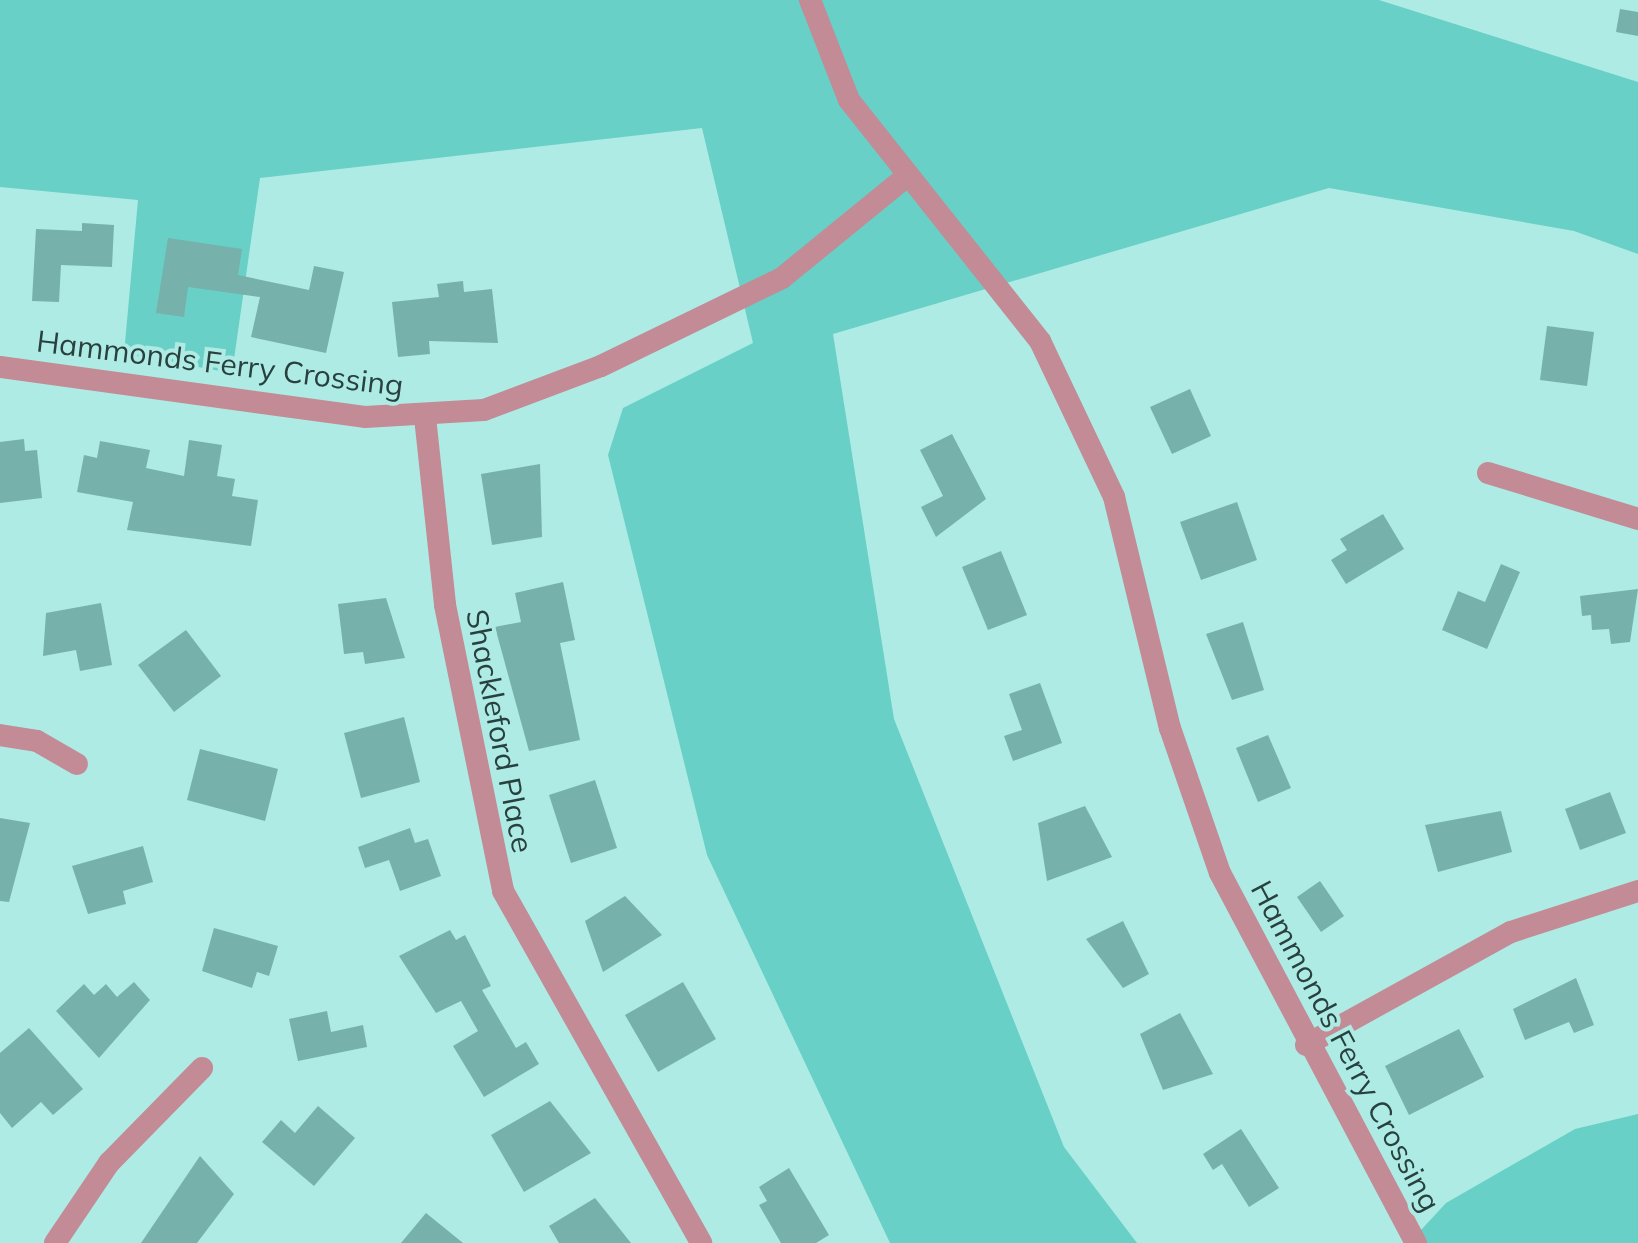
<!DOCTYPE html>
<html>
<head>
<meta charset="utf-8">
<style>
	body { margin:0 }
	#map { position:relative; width:1638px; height:1243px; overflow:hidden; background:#aeebe4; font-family:Mulish,sans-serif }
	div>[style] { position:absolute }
	.green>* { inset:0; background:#68d0c6 }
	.building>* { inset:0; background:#77b1ab }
	.minor>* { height:22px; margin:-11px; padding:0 11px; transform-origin:11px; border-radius:11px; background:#c28b95 }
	span { translate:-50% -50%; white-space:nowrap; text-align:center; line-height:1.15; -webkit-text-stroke:8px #aeebe4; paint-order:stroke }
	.street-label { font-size:30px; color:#28403e }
</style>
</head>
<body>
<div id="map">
	<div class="green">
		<i style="clip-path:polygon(0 0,1379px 0,1638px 82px,1638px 254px,1574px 231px,1329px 188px,833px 334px,894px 719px,1064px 1147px,1137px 1243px,890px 1243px,707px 855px,608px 455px,623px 408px,753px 343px,702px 128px,260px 178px,232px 373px,124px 354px,138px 200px,0 187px)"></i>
		<i style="clip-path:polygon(1638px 1114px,1638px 1243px,1409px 1243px,1446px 1203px,1575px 1129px)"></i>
	</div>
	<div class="building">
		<i style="clip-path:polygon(1620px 9px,1638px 12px,1638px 36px,1616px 32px)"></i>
		<i style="clip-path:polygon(82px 223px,114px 225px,112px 267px,61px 265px,59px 302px,32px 301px,36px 229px,82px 231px)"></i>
		<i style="clip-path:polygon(168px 238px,242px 249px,238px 275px,309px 290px,314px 266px,344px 272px,326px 353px,251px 337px,260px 297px,188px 287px,184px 317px,156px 313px)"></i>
		<i style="clip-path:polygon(463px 281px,464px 292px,492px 289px,498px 343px,429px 341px,430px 354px,398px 357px,392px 302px,439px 297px,437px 284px)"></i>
		<i style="clip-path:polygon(1547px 326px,1594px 332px,1587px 386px,1540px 380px)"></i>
		<i style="clip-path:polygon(1190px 389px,1211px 436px,1172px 454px,1150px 407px)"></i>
		<i style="clip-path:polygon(952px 434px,986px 499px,936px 537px,921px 507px,943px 496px,920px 450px)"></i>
		<i style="clip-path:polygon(24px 439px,25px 451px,37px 450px,42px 498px,0 503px,0 442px)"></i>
		<i style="clip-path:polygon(189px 440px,222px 445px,217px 476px,235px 479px,232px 496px,258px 500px,251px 546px,127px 530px,133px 502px,77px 492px,84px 455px,97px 458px,100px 441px,150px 450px,146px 468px,184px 476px)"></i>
		<i style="clip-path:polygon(540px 464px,542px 537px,492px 545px,481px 474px)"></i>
		<i style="clip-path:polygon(1237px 502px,1257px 560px,1201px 580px,1180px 522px)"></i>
		<i style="clip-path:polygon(1383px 514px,1404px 549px,1346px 584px,1331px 560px,1347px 550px,1340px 539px)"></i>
		<i style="clip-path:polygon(1001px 551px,1027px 615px,988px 630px,962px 567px)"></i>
		<i style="clip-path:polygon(1501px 564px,1520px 572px,1487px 649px,1442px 630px,1458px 591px,1485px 602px)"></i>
		<i style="clip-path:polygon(563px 582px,575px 640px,560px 643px,580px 740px,529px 751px,495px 627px,521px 622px,515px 593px)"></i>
		<i style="clip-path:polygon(1638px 589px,1630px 642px,1611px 644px,1609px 629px,1592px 630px,1591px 615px,1582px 616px,1580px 596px)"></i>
		<i style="clip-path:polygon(386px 598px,405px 658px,365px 664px,363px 652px,344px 654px,338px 604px)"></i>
		<i style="clip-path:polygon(101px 603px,112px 665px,80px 671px,76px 650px,43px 656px,46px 613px)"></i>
		<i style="clip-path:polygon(1243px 622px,1264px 690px,1232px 700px,1206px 634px)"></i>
		<i style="clip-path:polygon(186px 630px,221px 676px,174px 712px,138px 665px)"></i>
		<i style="clip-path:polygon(1040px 683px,1062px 743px,1013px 761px,1004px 736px,1022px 730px,1009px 694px)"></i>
		<i style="clip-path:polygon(404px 717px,420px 782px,361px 798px,344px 733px)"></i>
		<i style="clip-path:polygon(1268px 735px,1291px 788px,1258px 802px,1236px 748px)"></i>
		<i style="clip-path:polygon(200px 749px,278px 769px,265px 821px,187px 800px)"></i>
		<i style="clip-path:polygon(595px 780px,617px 848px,571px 863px,549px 795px)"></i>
		<i style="clip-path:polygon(1610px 792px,1626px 833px,1580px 850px,1565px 809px)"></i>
		<i style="clip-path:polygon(1085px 806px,1112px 857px,1047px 881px,1038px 823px)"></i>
		<i style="clip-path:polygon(1501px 811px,1512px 852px,1438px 872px,1425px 825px)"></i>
		<i style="clip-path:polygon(0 818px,30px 823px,9px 902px,0 901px)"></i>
		<i style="clip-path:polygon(410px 828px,415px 843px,428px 839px,441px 876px,400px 891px,389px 860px,365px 868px,358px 847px)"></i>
		<i style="clip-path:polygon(143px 846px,153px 882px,123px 891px,126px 904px,88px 914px,72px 866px)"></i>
		<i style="clip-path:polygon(1320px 881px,1344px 916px,1321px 932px,1297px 897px)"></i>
		<i style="clip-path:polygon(625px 896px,662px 935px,603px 972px,585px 921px)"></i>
		<i style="clip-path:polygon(1123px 921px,1149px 974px,1123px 988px,1086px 939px)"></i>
		<i style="clip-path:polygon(214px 928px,278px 946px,269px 976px,257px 972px,252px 988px,202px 971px)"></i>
		<i style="clip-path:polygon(450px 930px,456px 940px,465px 935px,491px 986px,482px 990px,516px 1048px,526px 1042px,539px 1064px,484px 1097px,453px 1046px,478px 1031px,461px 1001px,436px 1013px,399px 956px)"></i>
		<i style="clip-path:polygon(1576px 978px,1594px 1025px,1574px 1033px,1569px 1022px,1525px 1040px,1513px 1009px)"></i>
		<i style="clip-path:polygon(134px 982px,150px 1000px,99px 1058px,56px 1011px,84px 984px,94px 995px,106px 984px,117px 997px)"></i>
		<i style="clip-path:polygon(683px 982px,716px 1039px,658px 1072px,625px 1015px)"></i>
		<i style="clip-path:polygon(327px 1011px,331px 1032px,363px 1025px,367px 1047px,298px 1061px,289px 1019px)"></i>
		<i style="clip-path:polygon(1180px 1013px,1213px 1074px,1163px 1090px,1140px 1034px)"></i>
		<i style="clip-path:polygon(29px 1028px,83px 1089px,53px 1115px,41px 1102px,12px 1128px,0 1113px,0 1053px)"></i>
		<i style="clip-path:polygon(1459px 1029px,1484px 1077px,1409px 1115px,1385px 1066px)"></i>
		<i style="clip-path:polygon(550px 1101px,591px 1153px,524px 1192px,491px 1135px)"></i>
		<i style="clip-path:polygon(318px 1106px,355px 1138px,314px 1186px,262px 1142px,281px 1120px,295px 1133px)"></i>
		<i style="clip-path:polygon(1241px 1129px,1279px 1188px,1249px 1207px,1222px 1164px,1213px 1170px,1203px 1154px)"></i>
		<i style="clip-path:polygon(200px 1156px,234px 1194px,197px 1243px,141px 1243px)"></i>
		<i style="clip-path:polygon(789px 1168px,829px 1235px,816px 1243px,781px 1243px,759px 1205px,767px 1201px,759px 1187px)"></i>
		<i style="clip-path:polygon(595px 1198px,631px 1243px,559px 1243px,549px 1226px)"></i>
		<i style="clip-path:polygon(426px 1213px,463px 1243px,401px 1243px)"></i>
	</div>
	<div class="minor">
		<i style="left:810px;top:0;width:107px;rotate:68.7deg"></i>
		<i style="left:849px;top:100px;width:308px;rotate:51.6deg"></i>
		<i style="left:1040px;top:341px;width:173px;rotate:64.6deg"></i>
		<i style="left:1114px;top:497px;width:238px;rotate:76.4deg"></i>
		<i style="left:1170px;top:728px;width:153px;rotate:71deg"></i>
		<i style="left:1220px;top:873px;width:419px;rotate:62.1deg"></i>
		<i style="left:0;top:367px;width:368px;rotate:7.8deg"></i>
		<i style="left:365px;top:417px;width:119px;rotate:-3.4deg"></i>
		<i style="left:484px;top:410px;width:125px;rotate:-20.6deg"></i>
		<i style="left:601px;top:366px;width:201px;rotate:-25.9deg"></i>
		<i style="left:782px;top:278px;width:161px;rotate:-39.2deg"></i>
		<i style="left:425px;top:417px;width:189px;rotate:83.9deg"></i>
		<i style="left:445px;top:605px;width:292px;rotate:78.5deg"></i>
		<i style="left:503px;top:891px;width:404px;rotate:60.6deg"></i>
		<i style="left:1488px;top:473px;width:157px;rotate:17deg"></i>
		<i style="left:0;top:735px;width:37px;rotate:9deg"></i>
		<i style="left:37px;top:741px;width:46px;rotate:29.9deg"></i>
		<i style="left:1306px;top:1045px;width:234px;rotate:-28.9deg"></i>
		<i style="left:1511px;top:932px;width:133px;rotate:-17.9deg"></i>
		<i style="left:55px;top:1243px;width:97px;rotate:-56deg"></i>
		<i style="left:109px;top:1163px;width:133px;rotate:-45.6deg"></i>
	</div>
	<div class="street-label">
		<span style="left:220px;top:363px;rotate:7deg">Hammonds Ferry Crossing</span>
		<span style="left:500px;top:731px;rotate:79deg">Shackleford Place</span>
		<span style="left:1346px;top:1046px;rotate:62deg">Hammonds Ferry Crossing</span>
	</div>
</div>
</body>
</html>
